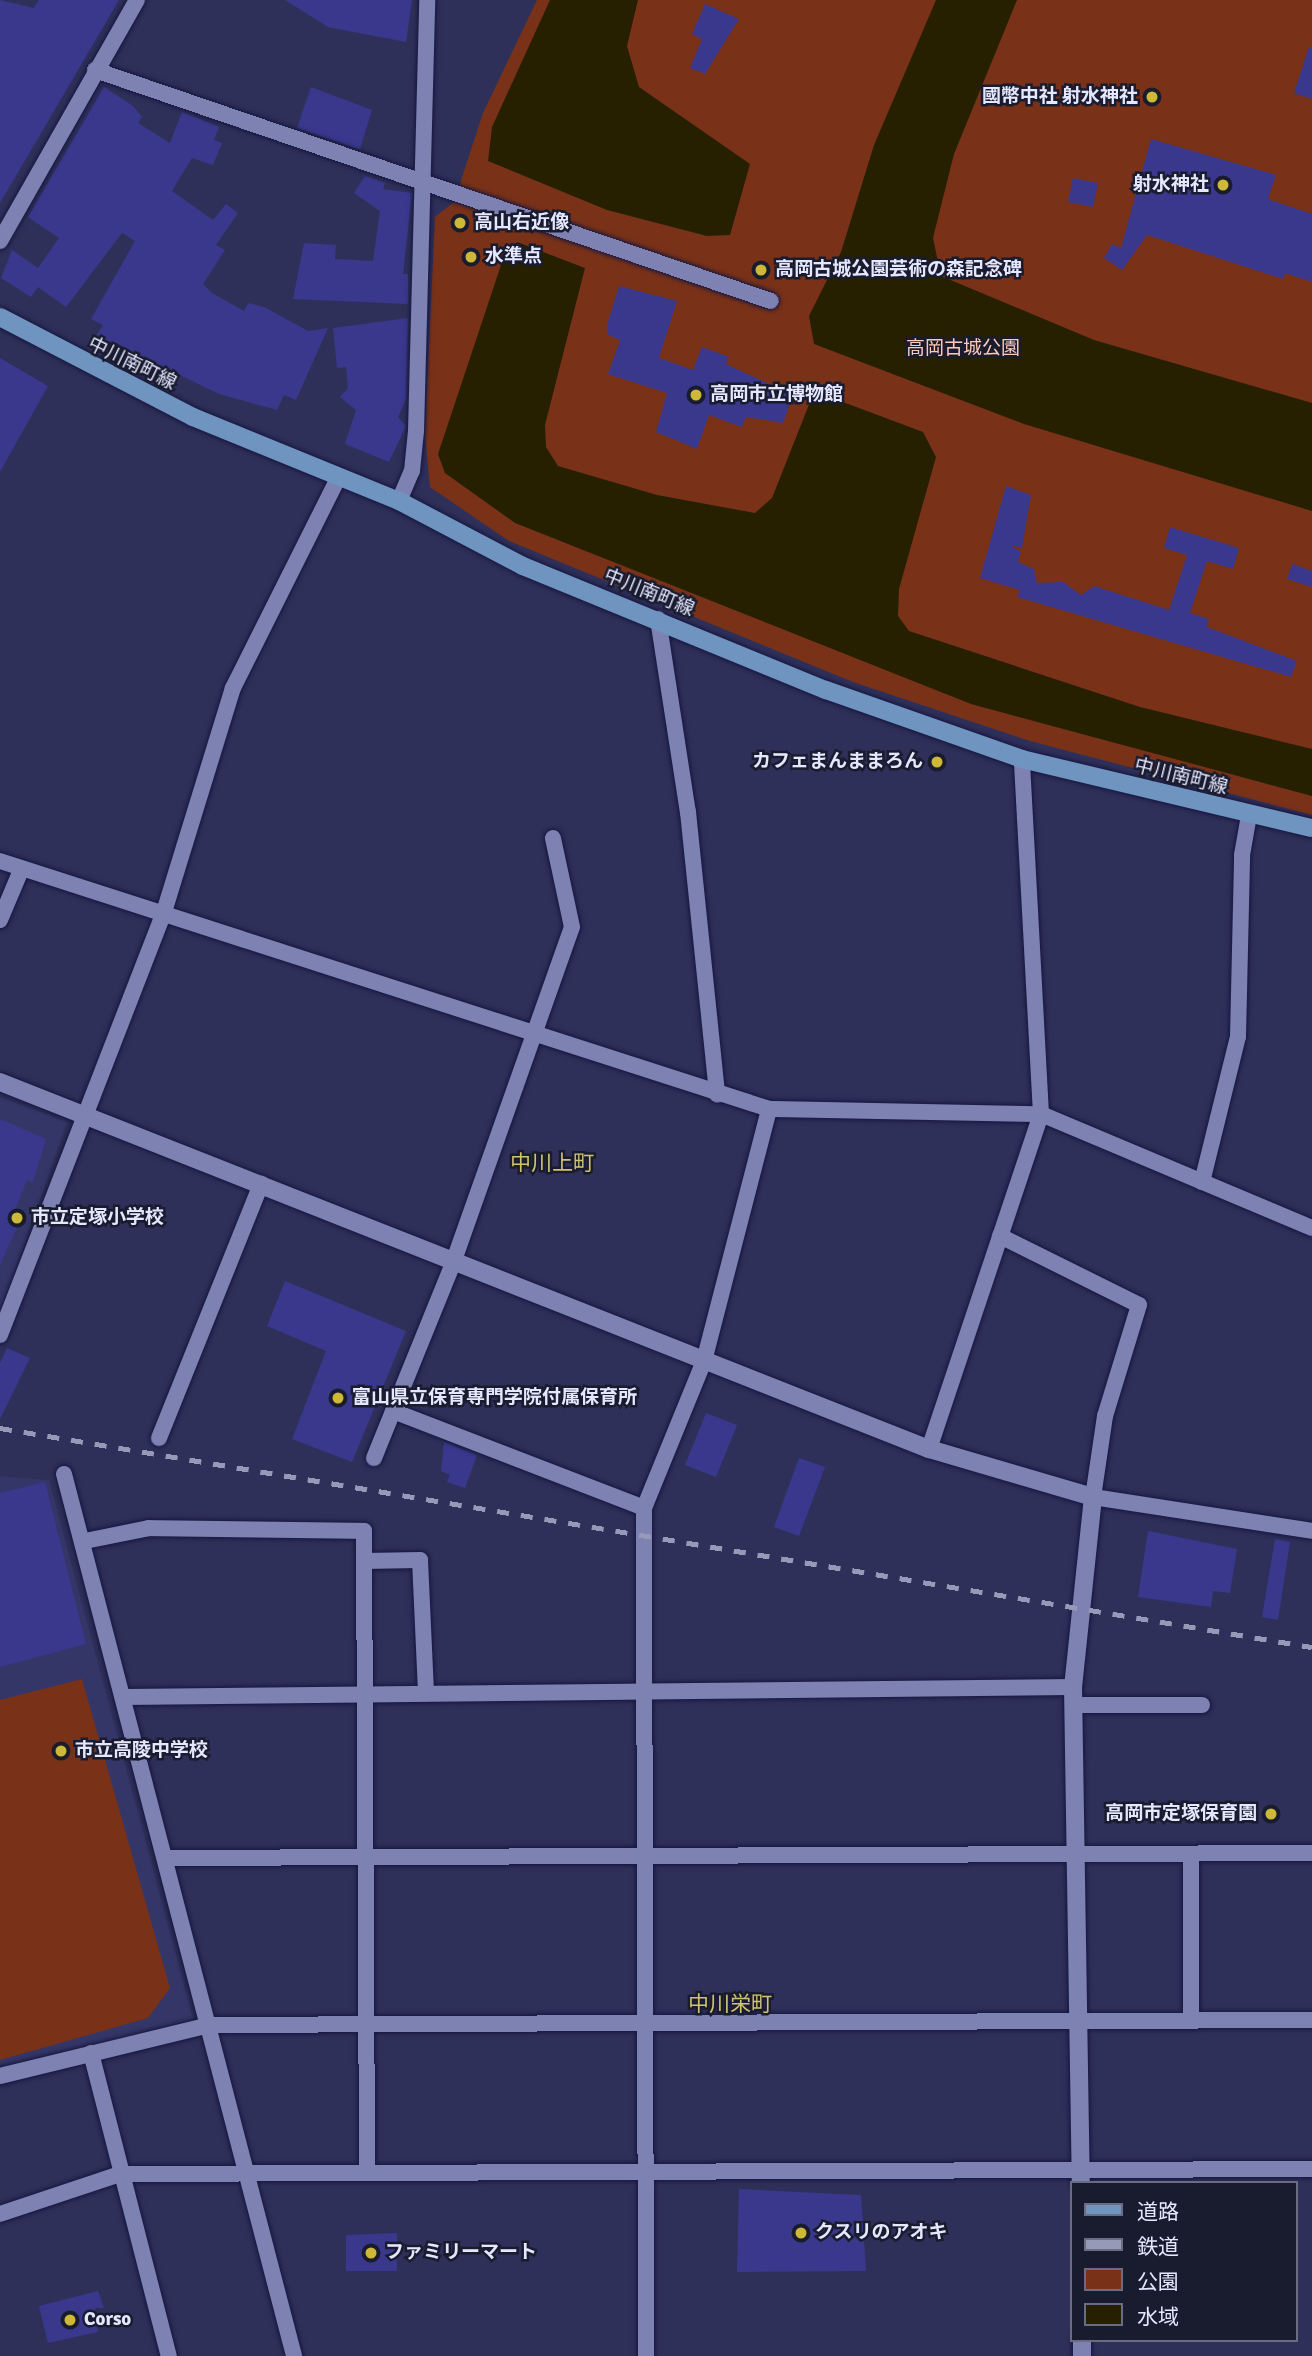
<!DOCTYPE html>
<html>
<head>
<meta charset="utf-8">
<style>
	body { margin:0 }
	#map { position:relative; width:1312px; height:2356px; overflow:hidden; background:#2e305a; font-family:Signika,"Noto Sans JP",sans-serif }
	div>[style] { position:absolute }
	.built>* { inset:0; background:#343667 }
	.green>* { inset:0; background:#793218 }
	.water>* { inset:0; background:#262000 }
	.building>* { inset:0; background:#3a388d }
	.roads { filter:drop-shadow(0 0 2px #17163e) drop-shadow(0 0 2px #17163e) }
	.minor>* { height:16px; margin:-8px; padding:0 8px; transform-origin:8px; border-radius:8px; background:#7d82b3 }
	.tertiary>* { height:18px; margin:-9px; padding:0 9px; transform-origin:9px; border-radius:9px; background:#7d82b3 }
	.secondary>* { height:18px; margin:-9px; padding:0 9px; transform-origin:9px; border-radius:9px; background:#6f94c0 }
	.rail>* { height:5px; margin-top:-2.5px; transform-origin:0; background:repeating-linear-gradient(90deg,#9799b8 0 12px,transparent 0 24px) }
	.dots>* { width:19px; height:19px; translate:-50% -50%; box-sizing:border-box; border:4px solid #191b2e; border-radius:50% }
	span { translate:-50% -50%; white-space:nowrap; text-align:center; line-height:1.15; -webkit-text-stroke:5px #191b2e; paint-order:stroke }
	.poi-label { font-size:19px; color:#e4e7fd; font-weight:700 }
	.right { translate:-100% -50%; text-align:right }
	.left { translate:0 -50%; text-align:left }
	.park-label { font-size:19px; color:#ffc9b7 }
	.street-label { font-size:19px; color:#e4e7fd }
	.neighbourhood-label { font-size:21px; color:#d0c274 }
	.legend { position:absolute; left:1070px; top:2181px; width:228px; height:161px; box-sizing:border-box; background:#191b2e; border:2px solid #6a6d81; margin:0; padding:9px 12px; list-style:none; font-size:21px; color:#e4e7fd }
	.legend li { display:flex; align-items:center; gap:14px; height:35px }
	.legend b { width:35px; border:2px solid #6a6d81 }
</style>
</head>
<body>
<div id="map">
	<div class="built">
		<i style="clip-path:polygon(0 1097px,67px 1122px,0 1314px)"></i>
		<i style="clip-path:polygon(0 1476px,49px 1480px,194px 2023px,0 2074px)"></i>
	</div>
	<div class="green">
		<i style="clip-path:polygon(537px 0,1312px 0,1312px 815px,1030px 741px,853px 682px,509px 541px,430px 487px,425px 434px,435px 217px,454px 202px,483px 113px)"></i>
		<i style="clip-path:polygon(82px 1679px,170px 1988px,148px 2018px,0 2060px,0 1700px)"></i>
	</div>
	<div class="water">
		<i style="clip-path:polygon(550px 0,638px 0,627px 46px,639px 87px,750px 164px,730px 235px,707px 236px,607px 210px,488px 161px,492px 127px)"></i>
		<i style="clip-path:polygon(936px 0,1017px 0,954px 154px,933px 238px,941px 276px,1094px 340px,1312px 403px,1312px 511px,1024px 424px,814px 344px,809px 316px,841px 252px,874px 145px)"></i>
		<i style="clip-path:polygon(517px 242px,585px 268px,545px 425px,546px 447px,558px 466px,657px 495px,755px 513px,772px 498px,812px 397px,819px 393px,923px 432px,936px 457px,899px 589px,898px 616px,909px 631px,1140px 707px,1312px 749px,1312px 796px,971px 704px,515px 523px,445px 473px,438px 454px,503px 259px)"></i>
	</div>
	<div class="building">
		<i style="clip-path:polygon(0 0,34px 8px,39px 0,119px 0,0 203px)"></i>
		<i style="clip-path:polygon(285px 0,412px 0,406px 42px,328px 27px)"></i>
		<i style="clip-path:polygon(705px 4px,739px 19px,705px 74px,690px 68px,702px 39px,692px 34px)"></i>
		<i style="clip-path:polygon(1309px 47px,1312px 47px,1312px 99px,1294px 93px)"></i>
		<i style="clip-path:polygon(104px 87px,133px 106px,142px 117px,138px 123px,170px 143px,182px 112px,219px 127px,214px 140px,222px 143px,213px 165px,192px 158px,172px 191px,213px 220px,226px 204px,238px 213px,216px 245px,225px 250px,203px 284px,212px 293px,244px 311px,248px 303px,264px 307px,308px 331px,328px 328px,296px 400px,284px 395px,277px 410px,219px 394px,97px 335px,103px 325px,91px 319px,135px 241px,122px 233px,66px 307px,38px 287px,31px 297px,1px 278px,12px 250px,38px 268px,59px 238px,28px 217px)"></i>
		<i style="clip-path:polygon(311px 87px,372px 110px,360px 149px,297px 128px)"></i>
		<i style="clip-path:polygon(1151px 139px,1276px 175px,1268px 199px,1312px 214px,1312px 282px,1285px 273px,1283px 279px,1147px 235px,1122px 270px,1104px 258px,1112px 244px,1121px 248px)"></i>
		<i style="clip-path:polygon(365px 176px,385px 183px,383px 189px,412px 193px,403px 274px,408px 274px,408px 304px,293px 299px,304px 243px,336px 245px,335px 259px,373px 261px,380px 211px,354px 193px)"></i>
		<i style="clip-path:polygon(1073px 178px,1098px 183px,1093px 207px,1068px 202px)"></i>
		<i style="clip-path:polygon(619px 286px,677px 301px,659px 358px,693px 370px,702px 347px,729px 357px,726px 364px,793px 395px,783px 423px,746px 417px,742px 427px,709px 415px,697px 449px,656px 432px,667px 393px,608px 374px,620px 340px,608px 335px,607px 325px)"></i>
		<i style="clip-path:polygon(408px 318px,406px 399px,398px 417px,406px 426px,389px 462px,345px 444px,356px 410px,340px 397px,348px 388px,346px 367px,337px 368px,333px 328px)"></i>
		<i style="clip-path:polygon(0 358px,48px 386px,0 472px)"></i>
		<i style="clip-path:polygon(1006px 486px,1031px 495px,1022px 548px,1010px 545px,1021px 552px,1018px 562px,1034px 569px,1037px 583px,1063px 582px,1081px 595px,1094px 586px,1169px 610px,1187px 555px,1164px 548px,1170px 527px,1239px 548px,1233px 569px,1207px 561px,1190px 613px,1209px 619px,1207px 627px,1297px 661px,1291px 677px,1017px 597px,1020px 590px,980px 578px)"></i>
		<i style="clip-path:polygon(1292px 564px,1312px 571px,1312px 587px,1287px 579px)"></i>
		<i style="clip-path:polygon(0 1119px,46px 1139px,33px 1182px,27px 1180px,10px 1222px,18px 1225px,0 1265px)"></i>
		<i style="clip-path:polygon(285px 1281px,406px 1331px,352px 1462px,292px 1439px,326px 1351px,267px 1326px)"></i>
		<i style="clip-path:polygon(7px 1348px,30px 1358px,0 1419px,0 1363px)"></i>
		<i style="clip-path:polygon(706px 1413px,737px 1425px,716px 1477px,685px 1465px)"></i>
		<i style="clip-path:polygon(444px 1442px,477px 1455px,465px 1488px,447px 1482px,450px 1475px,441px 1471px)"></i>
		<i style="clip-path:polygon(799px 1458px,825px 1467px,799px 1536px,774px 1527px)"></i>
		<i style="clip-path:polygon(45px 1482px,86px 1644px,0 1667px,0 1493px)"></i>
		<i style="clip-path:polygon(1148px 1531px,1237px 1549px,1230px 1593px,1213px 1591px,1211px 1607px,1138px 1597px)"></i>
		<i style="clip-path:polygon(1275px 1539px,1290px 1542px,1278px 1620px,1262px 1617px)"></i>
		<i style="clip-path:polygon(739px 2189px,861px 2195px,866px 2271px,737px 2272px)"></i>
		<i style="clip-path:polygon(397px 2233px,397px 2271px,346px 2271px,346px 2235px)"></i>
		<i style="clip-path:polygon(98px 2291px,104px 2308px,95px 2308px,98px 2332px,48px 2343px,39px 2306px)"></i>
	</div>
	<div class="roads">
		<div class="minor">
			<i style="left:95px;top:70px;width:714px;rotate:18.87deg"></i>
			<i style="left:0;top:241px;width:277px;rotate:-60.4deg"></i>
			<i style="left:399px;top:501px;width:33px;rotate:-67deg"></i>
			<i style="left:412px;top:471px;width:40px;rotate:-84.3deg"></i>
			<i style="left:416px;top:431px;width:431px;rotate:-88.5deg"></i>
			<i style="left:658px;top:619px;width:195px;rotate:81.2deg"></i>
			<i style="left:688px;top:812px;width:284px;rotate:84.1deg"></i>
			<i style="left:0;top:861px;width:808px;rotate:17.87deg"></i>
			<i style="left:769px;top:1109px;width:272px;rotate:1.1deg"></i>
			<i style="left:1041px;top:1114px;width:294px;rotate:22.8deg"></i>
			<i style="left:0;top:920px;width:56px;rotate:-67.1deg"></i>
			<i style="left:1202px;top:1182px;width:149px;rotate:-76.1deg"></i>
			<i style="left:1238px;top:1037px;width:182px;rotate:-88.7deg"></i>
			<i style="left:1242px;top:855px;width:40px;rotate:-80deg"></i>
			<i style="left:1000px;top:1236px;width:155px;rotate:26.4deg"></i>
			<i style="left:1139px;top:1305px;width:116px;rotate:107deg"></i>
			<i style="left:1105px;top:1416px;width:82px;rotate:98.4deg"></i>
			<i style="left:1093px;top:1497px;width:222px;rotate:8.8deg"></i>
			<i style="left:0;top:1335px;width:454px;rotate:-68.8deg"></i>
			<i style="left:164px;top:912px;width:234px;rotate:-72.9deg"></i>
			<i style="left:233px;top:688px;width:235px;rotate:-63.4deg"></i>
			<i style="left:393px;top:1411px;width:269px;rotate:21.1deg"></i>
			<i style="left:159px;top:1438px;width:274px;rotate:-68.1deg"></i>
			<i style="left:929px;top:1449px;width:353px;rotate:-71.5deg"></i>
			<i style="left:1041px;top:1114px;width:356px;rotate:-93.1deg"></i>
			<i style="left:374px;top:1458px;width:210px;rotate:-67.9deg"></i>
			<i style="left:453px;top:1263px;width:356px;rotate:-70.5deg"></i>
			<i style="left:572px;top:927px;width:91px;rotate:-102.1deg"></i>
			<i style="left:64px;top:1474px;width:911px;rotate:75.38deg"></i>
			<i style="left:85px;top:1541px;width:65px;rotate:-11.5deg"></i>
			<i style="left:149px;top:1528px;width:215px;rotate:0.8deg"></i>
			<i style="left:364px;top:1531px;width:642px;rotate:89.73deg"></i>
			<i style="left:364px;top:1561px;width:56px;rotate:-1deg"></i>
			<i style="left:420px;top:1560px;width:132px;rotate:87.4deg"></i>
			<i style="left:124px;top:1697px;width:949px;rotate:-0.6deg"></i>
			<i style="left:1074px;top:1705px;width:128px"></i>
			<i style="left:167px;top:1858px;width:1145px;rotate:-0.25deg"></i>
			<i style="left:1191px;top:2020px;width:166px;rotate:-90deg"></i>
			<i style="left:91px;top:2053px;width:313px;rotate:75.6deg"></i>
			<i style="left:0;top:2076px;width:215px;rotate:-13.7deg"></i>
			<i style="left:209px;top:2025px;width:1103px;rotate:-0.26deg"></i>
			<i style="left:0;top:2214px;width:126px;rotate:-18.4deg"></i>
			<i style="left:120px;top:2174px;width:1192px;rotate:-0.24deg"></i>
			<i style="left:646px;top:2356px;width:848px;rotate:-90.14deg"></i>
			<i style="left:644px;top:1508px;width:159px;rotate:-67.8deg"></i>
			<i style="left:704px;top:1361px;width:260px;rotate:-75.5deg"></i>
		</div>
		<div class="tertiary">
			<i style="left:0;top:1082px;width:999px;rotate:21.56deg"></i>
			<i style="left:929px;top:1449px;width:171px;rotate:16.3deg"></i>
			<i style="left:1093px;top:1497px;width:191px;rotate:96deg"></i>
			<i style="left:1073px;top:1687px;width:496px;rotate:89.1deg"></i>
			<i style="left:1082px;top:2340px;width:16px;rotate:90deg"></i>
		</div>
		<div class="secondary">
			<i style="left:0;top:317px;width:217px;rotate:27.4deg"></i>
			<i style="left:193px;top:417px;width:222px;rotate:22.2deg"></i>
			<i style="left:399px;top:501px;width:140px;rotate:27.7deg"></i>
			<i style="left:523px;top:566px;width:327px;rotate:22.3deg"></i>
			<i style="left:826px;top:690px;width:208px;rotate:19.4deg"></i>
			<i style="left:1022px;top:759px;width:298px;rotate:13.4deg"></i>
		</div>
	</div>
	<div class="rail">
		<i style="left:0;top:1428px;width:1330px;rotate:9.48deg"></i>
	</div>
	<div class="dots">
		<i style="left:1152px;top:97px;background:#ceb837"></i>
		<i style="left:1223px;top:185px;background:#ceb837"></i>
		<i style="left:460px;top:223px;background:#ceb837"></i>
		<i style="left:471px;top:257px;background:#ceb837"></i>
		<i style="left:761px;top:270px;background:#ceb837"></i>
		<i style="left:696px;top:395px;background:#ceb837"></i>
		<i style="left:937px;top:762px;background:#ceb837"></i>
		<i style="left:17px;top:1218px;background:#ceb837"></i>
		<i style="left:338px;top:1398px;background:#ceb837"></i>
		<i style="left:61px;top:1751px;background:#ceb837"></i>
		<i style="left:1271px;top:1814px;background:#ceb837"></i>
		<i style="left:801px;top:2233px;background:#ceb837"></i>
		<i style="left:371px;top:2253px;background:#ceb837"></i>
		<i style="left:70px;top:2320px;background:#ceb837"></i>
	</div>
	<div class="poi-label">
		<span class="right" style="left:1138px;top:97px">國幣中社 射水神社</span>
		<span class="right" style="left:1209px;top:185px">射水神社</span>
		<span class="left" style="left:474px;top:223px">高山右近像</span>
		<span class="left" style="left:485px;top:257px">水準点</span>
		<span class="left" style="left:775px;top:270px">高岡古城公園芸術の森記念碑</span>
		<span class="left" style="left:710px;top:395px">高岡市立博物館</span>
		<span class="right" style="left:923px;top:762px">カフェまんままろん</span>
		<span class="left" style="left:31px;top:1218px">市立定塚小学校</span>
		<span class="left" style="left:352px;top:1398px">富山県立保育専門学院付属保育所</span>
		<span class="left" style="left:75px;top:1751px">市立高陵中学校</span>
		<span class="right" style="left:1257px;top:1814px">高岡市定塚保育園</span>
		<span class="left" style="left:815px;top:2233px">クスリのアオキ</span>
		<span class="left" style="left:385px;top:2253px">ファミリーマート</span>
		<span class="left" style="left:84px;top:2320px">Corso</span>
	</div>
	<div class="park-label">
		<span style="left:963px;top:349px">高岡古城公園</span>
	</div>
	<div class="street-label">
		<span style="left:132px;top:364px;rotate:26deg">中川南町線</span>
		<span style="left:649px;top:593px;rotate:22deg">中川南町線</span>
		<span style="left:1181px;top:777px;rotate:14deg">中川南町線</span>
	</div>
	<div class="neighbourhood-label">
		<span style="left:552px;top:1163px">中川上町</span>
		<span style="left:730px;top:2004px">中川栄町</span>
	</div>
	<ul class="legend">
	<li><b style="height:9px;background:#6f94c0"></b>道路</li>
	<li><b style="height:9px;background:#9799b8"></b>鉄道</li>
	<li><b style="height:19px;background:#793218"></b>公園</li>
	<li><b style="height:19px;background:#262000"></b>水域</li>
	</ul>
</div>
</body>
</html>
